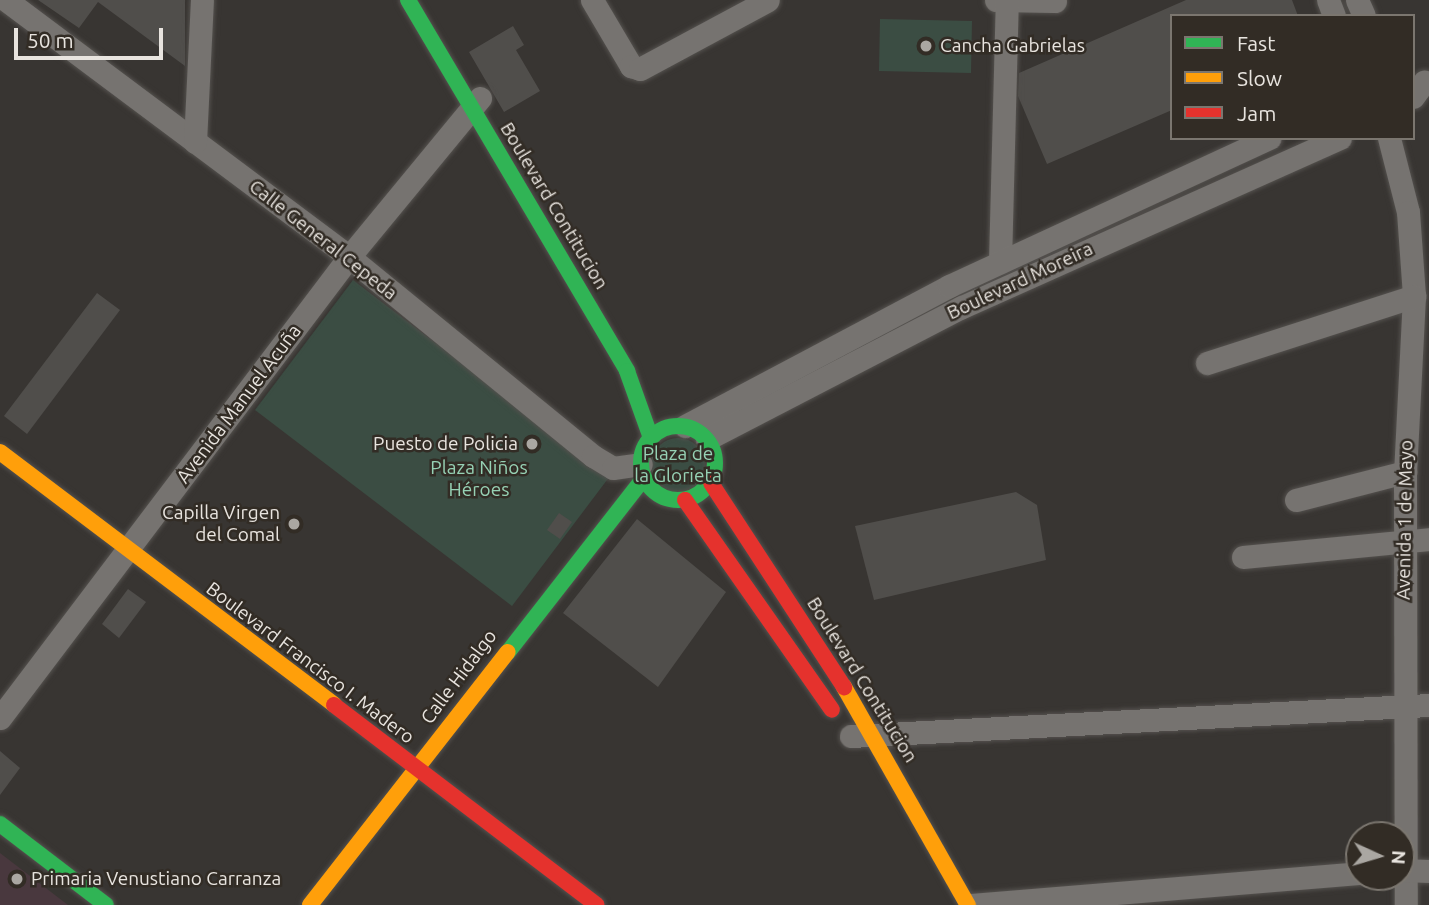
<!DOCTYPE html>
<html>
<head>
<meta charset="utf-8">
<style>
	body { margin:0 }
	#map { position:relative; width:1429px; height:905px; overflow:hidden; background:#383532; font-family:Ubuntu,sans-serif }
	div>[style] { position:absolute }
	.education>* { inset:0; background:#49383e }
	.green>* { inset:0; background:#3b4d43 }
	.round { border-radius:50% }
	.building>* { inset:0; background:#504e4b }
	.roads { filter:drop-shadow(0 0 2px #54514e) drop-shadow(0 0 2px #54514e) }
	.street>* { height:23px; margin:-11.5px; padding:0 11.5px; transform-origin:11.5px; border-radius:11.5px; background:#767370 }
	.fast>* { height:16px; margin:-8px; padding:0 8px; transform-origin:8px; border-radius:8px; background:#30b455 }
	.fast>.ring { margin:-8px; padding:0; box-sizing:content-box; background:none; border:16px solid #30b455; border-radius:50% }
	.slow>* { height:16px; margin:-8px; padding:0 8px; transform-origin:8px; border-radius:8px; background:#ff9f0a }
	.jam>* { height:16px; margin:-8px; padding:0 8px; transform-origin:8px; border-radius:8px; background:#e5322d }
	.dots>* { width:19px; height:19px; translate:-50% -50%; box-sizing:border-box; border:4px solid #322c25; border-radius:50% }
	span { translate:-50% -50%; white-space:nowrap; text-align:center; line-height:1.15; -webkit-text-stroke:5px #322c25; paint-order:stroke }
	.poi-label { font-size:19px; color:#e8e4df }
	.left { translate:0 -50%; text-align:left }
	.right { translate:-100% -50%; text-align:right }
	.street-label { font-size:19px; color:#e8e4df }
	.park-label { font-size:19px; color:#96d1b4 }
	.legend { position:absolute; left:1170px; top:14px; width:245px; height:126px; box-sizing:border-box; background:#322c25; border:2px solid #7b766f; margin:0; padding:9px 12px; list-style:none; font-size:21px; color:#e8e4df }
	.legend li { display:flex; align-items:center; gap:14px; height:35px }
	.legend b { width:35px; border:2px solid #7b766f }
	.north { position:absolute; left:1345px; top:821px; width:70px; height:70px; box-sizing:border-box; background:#322c25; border:2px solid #7b766f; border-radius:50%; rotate:94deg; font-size:19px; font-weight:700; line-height:28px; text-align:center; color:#e8e4df }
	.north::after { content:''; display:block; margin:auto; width:24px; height:32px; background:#aaa7a2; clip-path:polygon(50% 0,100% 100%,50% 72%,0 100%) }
	.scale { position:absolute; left:14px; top:28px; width:149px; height:32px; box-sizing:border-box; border:4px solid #e8e4df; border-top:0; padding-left:9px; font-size:21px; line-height:24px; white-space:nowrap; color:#e8e4df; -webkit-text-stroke:5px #322c25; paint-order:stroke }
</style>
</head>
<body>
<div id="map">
	<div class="education">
		<i style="clip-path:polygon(0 853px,68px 905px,0 905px)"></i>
	</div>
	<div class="green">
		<i style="clip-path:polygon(880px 19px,972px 21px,971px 73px,879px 71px)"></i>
		<i style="clip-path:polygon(353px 280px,610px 476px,512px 606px,255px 410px)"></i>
		<i class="round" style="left:651px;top:438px;width:54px;height:54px"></i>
	</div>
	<div class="building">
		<i style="clip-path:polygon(38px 0,185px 0,185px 66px,98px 2px,79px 28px)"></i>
		<i style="clip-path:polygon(1186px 0,1292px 0,1298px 16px,1172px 16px,1172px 110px,1047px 164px,1018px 96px,1019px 73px)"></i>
		<i style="clip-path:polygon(513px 26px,524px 45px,516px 50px,540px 91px,504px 112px,469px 52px)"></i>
		<i style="clip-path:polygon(97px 293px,120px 310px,27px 434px,4px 416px)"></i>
		<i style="clip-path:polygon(1016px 492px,1037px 505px,1046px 560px,874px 600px,855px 526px)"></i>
		<i style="clip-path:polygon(559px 513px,572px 522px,560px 539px,547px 530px)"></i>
		<i style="clip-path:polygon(637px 519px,726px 592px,658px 687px,563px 613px)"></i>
		<i style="clip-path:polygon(128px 589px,146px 602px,119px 638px,102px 624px)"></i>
		<i style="clip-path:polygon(0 751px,20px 768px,0 795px)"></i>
	</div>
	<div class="roads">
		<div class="street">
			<i style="left:6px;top:0;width:429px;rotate:36.8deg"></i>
			<i style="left:349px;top:257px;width:315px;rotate:39.2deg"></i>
			<i style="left:593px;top:456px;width:23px;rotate:31deg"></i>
			<i style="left:613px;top:468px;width:28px;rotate:-8deg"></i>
			<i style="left:592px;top:0;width:77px;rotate:59.4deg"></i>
			<i style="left:631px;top:66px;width:9px;rotate:18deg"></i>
			<i style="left:640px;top:69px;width:145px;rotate:-28.3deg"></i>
			<i style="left:996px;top:0;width:59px;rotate:1deg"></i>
			<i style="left:1328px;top:0;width:17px;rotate:69deg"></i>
			<i style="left:1357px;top:0;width:17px;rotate:66deg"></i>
			<i style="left:1413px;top:97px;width:19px;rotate:-54deg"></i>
			<i style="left:1389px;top:138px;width:76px;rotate:75.6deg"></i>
			<i style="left:1408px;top:212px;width:84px;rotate:85.9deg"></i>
			<i style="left:1414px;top:296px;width:176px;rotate:92.9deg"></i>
			<i style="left:1405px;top:472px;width:433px;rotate:89.9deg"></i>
			<i style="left:195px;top:142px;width:142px;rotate:-87.2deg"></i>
			<i style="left:1000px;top:262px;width:262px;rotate:-88.5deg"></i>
			<i style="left:1207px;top:363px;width:218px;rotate:-17.9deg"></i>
			<i style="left:685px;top:426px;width:299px;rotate:-27.9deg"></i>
			<i style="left:949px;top:286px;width:353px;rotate:-24.8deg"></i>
			<i style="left:707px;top:439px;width:287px;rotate:-27.4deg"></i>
			<i style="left:962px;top:307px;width:414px;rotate:-24.1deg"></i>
			<i style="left:1296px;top:500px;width:113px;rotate:-14.4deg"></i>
			<i style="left:1243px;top:557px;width:187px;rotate:-5.5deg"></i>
			<i style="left:0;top:718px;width:578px;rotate:-52.87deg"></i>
			<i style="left:349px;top:257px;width:206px;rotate:-50.5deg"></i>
			<i style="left:851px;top:736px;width:579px;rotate:-3.07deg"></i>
			<i style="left:1401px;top:870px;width:28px;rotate:2deg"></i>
			<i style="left:971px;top:905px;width:389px;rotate:-4.7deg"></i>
		</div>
		<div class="fast">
			<i style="left:408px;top:0;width:431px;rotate:59.4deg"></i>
			<i style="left:627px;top:371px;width:71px;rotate:70.3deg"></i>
			<i class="ring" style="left:641px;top:426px;width:58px;height:58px"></i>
			<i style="left:508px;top:652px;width:221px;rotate:-52deg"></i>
			<i style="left:0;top:824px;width:133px;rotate:37.4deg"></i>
		</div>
		<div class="slow">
			<i style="left:0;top:452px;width:419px;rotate:37.1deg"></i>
			<i style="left:844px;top:687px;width:251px;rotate:60.4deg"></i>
			<i style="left:310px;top:905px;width:321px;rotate:-52deg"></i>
		</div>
		<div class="jam">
			<i style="left:711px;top:483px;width:244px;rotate:56.9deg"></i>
			<i style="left:685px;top:500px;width:256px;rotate:55deg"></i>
			<i style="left:334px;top:705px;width:330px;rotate:37.3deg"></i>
		</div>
	</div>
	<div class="dots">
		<i style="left:926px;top:46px;background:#aaa7a2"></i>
		<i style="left:532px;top:444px;background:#aaa7a2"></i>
		<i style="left:294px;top:524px;background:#aaa7a2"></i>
		<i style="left:17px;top:879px;background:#aaa7a2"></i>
	</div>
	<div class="poi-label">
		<span class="left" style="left:940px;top:46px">Cancha Gabrielas</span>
		<span class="right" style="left:518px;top:444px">Puesto de Policia</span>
		<span class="right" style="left:280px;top:524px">Capilla Virgen<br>del Comal</span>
		<span class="left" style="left:31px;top:879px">Primaria Venustiano Carranza</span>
	</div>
	<div class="street-label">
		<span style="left:554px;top:206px;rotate:59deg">Boulevard Contitucion</span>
		<span style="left:323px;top:240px;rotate:38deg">Calle General Cepeda</span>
		<span style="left:1020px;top:281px;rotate:-25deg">Boulevard Moreira</span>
		<span style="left:239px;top:404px;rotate:-53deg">Avenida Manuel Acuña</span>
		<span style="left:1405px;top:520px;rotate:-89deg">Avenida 1 de Mayo</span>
		<span style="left:310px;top:663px;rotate:37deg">Boulevard Francisco I. Madero</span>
		<span style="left:459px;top:677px;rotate:-53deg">Calle Hidalgo</span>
		<span style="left:862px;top:680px;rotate:58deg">Boulevard Contitucion</span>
	</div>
	<div class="park-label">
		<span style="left:678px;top:465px">Plaza de<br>la Glorieta</span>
		<span style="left:479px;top:479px">Plaza Niños<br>Héroes</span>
	</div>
	<ul class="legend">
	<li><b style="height:9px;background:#30b455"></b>Fast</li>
	<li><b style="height:9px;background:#ff9f0a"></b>Slow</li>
	<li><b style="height:9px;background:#e5322d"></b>Jam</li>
	</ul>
	<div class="north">N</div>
	<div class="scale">50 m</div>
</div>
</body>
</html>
